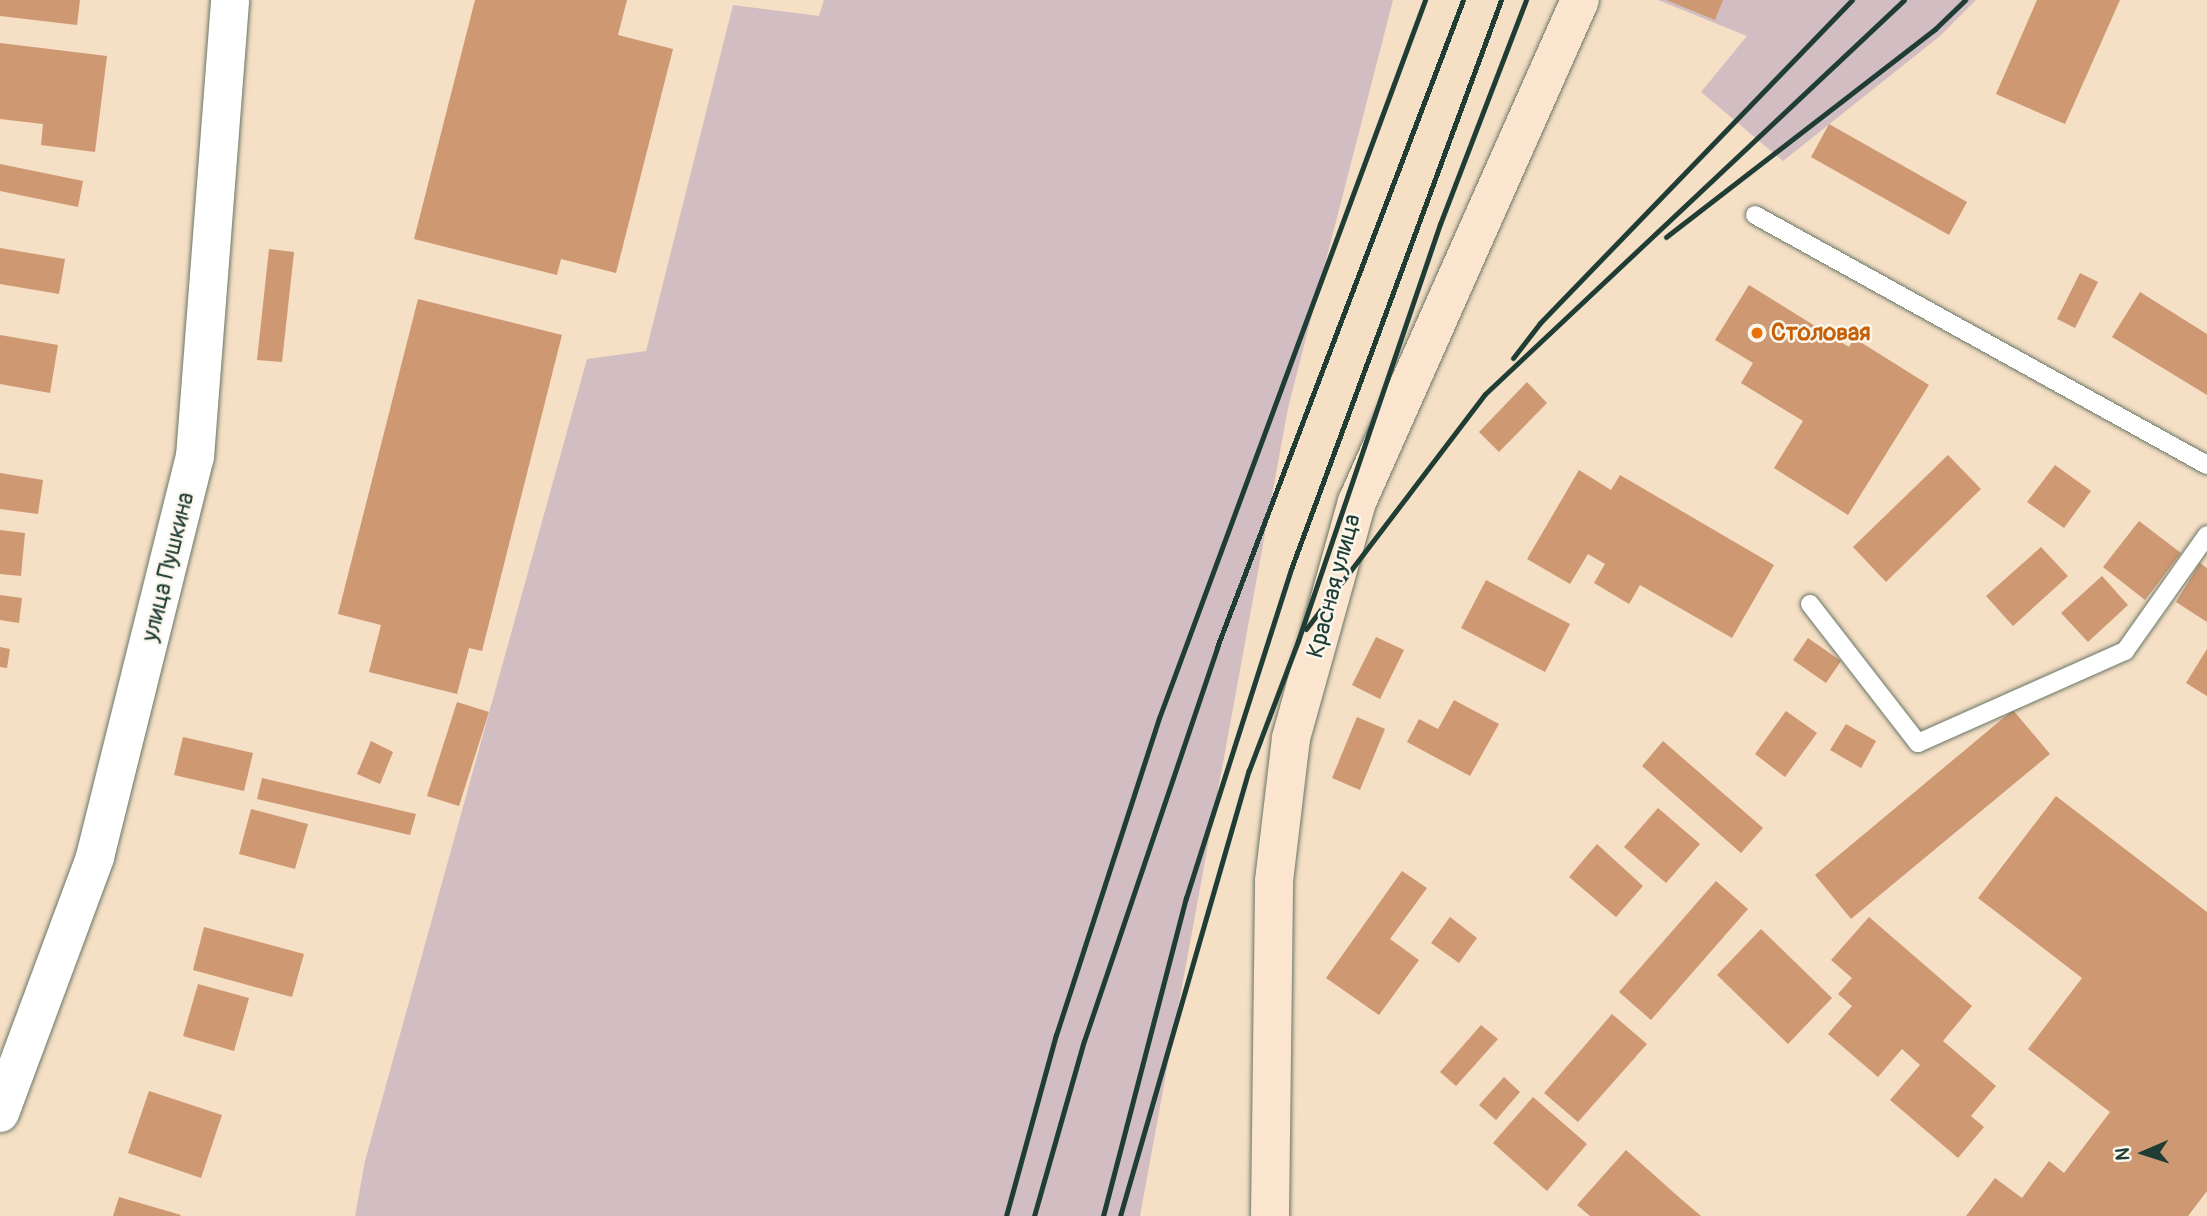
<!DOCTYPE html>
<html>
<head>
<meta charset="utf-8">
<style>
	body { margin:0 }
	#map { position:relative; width:2207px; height:1216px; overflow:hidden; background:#f5dfc5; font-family:Pangolin,sans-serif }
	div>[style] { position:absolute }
	.industrial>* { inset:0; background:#d2bec2 }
	.building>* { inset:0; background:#ce9872 }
	.roads { filter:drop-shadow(0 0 2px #6a7667) drop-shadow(0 0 2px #6a7667) }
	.service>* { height:18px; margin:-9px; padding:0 9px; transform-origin:9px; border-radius:9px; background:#fff }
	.tertiary>* { height:38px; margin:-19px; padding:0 19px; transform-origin:19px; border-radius:19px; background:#fff }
	.secondary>* { height:38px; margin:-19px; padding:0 19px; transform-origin:19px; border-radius:19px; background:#fce5cf }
	.rail>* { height:5px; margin:-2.5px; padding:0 2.5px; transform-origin:2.5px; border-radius:2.5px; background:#1f3d34 }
	.dots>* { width:19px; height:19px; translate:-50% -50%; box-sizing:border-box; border:4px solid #fbf7ec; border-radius:50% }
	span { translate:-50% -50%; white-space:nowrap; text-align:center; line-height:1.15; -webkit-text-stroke:5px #fbf7ec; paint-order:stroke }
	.food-label { font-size:24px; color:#c56008; font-weight:700 }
	.left { translate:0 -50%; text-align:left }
	.street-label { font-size:24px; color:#1f3d34 }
	.north { position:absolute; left:2109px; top:1118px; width:70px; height:70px; -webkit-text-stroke:5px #fbf7ec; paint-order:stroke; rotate:267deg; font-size:19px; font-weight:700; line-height:28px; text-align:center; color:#1f3d34 }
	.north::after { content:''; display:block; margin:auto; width:24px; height:32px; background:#1f3d34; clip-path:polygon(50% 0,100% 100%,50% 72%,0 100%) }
</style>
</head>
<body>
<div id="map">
	<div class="industrial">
		<i style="clip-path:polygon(824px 0,1393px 0,1288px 408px,1140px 1216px,355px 1216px,365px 1161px,587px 359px,646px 351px,733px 5px,819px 16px)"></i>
		<i style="clip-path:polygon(1658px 0,1976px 0,1940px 36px,1783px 161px,1701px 92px,1747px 36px)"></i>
	</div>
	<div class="building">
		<i style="clip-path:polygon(0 0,80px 0,77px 25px,0 16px)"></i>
		<i style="clip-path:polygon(475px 0,627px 0,618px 35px,673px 49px,616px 273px,561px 259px,557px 275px,414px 239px)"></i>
		<i style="clip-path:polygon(1666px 0,1723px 0,1715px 20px)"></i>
		<i style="clip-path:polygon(2037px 0,2120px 0,2065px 124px,1996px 94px)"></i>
		<i style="clip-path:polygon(0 43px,107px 56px,95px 152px,41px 145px,43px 124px,0 119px)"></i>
		<i style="clip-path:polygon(1829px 124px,1967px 202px,1949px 235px,1811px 157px)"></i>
		<i style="clip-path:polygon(0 164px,83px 181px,78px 207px,0 191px)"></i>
		<i style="clip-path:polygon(0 248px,65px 259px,59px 294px,0 284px)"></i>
		<i style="clip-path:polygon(269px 249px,294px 252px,282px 362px,257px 360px)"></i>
		<i style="clip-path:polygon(2080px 273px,2098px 282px,2075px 328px,2057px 319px)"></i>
		<i style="clip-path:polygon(1749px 285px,1849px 347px,1854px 338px,1929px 385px,1848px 515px,1774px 468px,1803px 421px,1741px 383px,1753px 363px,1715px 340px)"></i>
		<i style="clip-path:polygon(2140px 292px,2207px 334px,2207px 395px,2112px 337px)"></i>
		<i style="clip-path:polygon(418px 299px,562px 335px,482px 651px,469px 648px,457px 694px,369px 672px,381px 625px,338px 614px)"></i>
		<i style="clip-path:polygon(0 335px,58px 345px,50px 393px,0 384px)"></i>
		<i style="clip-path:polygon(1527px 382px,1547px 403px,1499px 452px,1479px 432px)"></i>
		<i style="clip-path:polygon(1948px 455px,1981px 489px,1886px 582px,1853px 547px)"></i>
		<i style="clip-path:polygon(2055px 465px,2091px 491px,2064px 528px,2027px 502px)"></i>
		<i style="clip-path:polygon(1579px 470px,1611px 490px,1620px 475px,1774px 565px,1732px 638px,1640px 585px,1629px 604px,1594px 583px,1605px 564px,1588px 554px,1570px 584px,1527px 559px)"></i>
		<i style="clip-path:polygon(0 473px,43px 480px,38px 514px,0 509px)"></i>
		<i style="clip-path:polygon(2139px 521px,2181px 553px,2145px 600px,2103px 567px)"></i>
		<i style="clip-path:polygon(0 530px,25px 533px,21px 576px,0 574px)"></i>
		<i style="clip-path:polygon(2041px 547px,2068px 576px,2013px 626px,1986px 596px)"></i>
		<i style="clip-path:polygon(2200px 563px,2207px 568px,2207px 622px,2176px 602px)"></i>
		<i style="clip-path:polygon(2102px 576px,2128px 605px,2088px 642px,2061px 613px)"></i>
		<i style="clip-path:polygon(1486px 580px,1570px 624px,1545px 672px,1461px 628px)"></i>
		<i style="clip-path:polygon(0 595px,22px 598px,19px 623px,0 620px)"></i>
		<i style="clip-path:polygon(1376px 637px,1404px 650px,1380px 699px,1352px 685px)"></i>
		<i style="clip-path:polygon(1808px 638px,1841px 661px,1826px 683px,1793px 660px)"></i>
		<i style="clip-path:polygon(0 647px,10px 649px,7px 668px,0 667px)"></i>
		<i style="clip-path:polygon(2207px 649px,2207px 696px,2186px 683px)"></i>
		<i style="clip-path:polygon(1454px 700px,1499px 724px,1470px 776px,1407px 742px,1419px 719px,1438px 729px)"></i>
		<i style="clip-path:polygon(457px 702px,489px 712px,459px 806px,427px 796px)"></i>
		<i style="clip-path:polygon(2013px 710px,2050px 754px,1851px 919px,1815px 875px)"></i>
		<i style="clip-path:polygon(1786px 711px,1817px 733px,1785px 777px,1755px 754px)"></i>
		<i style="clip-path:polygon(1357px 717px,1385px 729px,1360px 790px,1332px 778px)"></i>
		<i style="clip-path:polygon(1846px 724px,1876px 741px,1861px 768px,1830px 750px)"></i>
		<i style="clip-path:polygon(183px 737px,253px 753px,244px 791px,174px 775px)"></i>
		<i style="clip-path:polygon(371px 741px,393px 752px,380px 784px,357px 774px)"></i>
		<i style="clip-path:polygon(1663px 741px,1763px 828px,1741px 853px,1642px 766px)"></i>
		<i style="clip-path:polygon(262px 778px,416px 814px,410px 835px,257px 799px)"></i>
		<i style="clip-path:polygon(2056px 796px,2207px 912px,2207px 1191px,2188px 1216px,1966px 1216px,1995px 1178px,2022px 1198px,2049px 1161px,2064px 1173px,2110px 1112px,2028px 1049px,2082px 978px,1978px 898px)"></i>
		<i style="clip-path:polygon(1658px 808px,1700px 844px,1666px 883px,1624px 847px)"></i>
		<i style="clip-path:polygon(251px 809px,308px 824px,295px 869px,239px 854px)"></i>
		<i style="clip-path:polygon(1597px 844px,1643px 886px,1616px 917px,1569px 877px)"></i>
		<i style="clip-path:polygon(1402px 871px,1427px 888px,1390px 939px,1419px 960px,1379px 1015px,1326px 978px)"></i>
		<i style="clip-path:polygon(1716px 881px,1748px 909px,1651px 1020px,1619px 992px)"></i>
		<i style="clip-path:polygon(1450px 917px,1477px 938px,1459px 963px,1431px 943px)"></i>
		<i style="clip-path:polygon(1869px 917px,1972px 1006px,1943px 1041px,1996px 1086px,1971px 1116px,1984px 1127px,1958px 1158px,1890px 1100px,1920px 1065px,1902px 1049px,1878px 1077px,1828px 1034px,1852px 1006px,1838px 994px,1852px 978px,1831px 960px)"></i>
		<i style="clip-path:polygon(204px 927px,304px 954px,292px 997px,193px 970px)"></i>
		<i style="clip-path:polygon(1761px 929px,1832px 998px,1788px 1044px,1717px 975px)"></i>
		<i style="clip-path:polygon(198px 984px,249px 998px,234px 1051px,183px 1036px)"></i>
		<i style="clip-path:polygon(1612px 1014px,1647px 1044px,1578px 1122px,1544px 1093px)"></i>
		<i style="clip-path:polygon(1481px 1025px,1498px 1039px,1456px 1086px,1440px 1072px)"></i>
		<i style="clip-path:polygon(1504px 1077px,1520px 1092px,1496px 1120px,1479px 1105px)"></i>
		<i style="clip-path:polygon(149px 1091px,222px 1115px,201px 1178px,128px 1153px)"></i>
		<i style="clip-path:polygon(1533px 1097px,1587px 1144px,1547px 1191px,1493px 1143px)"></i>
		<i style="clip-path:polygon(1626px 1150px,1681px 1199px,1701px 1216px,1590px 1216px,1577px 1205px)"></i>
		<i style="clip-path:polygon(119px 1197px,181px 1215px,180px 1216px,113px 1216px)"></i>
	</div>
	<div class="roads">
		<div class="service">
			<i style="left:1755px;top:215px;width:517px;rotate:28.95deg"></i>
			<i style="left:1810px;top:604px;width:176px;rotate:52.2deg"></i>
			<i style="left:1918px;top:743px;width:227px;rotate:-24deg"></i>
			<i style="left:2125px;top:651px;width:142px;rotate:-54.7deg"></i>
		</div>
		<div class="tertiary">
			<i style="left:0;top:1113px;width:273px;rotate:-69.6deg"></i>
			<i style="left:95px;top:857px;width:412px;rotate:-76deg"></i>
			<i style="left:195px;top:457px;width:458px;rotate:-85.6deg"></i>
		</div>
		<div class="secondary">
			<i style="left:1270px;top:1216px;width:335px;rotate:-89.3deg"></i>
			<i style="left:1274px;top:881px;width:144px;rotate:-83.2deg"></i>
			<i style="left:1291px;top:738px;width:245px;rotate:-74.4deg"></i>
			<i style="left:1357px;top:502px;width:549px;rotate:-66.05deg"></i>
		</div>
	</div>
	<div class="rail">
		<i style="left:1666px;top:237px;width:340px;rotate:-37.7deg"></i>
		<i style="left:1935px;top:29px;width:42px;rotate:-44deg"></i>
		<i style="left:1513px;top:358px;width:44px;rotate:-52.4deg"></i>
		<i style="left:1540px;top:323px;width:449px;rotate:-46deg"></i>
		<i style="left:1306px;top:629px;width:295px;rotate:-52.7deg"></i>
		<i style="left:1485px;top:394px;width:575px;rotate:-43.24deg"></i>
		<i style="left:1006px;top:1216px;width:188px;rotate:-74.6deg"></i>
		<i style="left:1056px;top:1035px;width:333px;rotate:-72deg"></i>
		<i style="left:1159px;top:718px;width:766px;rotate:-69.67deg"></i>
		<i style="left:1034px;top:1216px;width:182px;rotate:-74.1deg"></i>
		<i style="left:1084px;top:1041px;width:416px;rotate:-71.3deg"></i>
		<i style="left:1217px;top:647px;width:692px;rotate:-69.18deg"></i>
		<i style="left:1103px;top:1216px;width:329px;rotate:-75.4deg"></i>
		<i style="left:1186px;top:898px;width:345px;rotate:-72.3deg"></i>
		<i style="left:1291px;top:569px;width:607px;rotate:-69.74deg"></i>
		<i style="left:1120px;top:1216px;width:464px;rotate:-73.9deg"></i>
		<i style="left:1249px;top:770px;width:138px;rotate:-69.2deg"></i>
		<i style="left:1298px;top:641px;width:441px;rotate:-71.2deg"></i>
		<i style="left:1440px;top:224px;width:240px;rotate:-69deg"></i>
	</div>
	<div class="dots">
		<i style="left:1757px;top:333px;background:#e8710a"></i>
	</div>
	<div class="food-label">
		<span class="left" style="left:1771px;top:333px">Столовая</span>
	</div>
	<div class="street-label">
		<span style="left:168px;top:567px;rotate:-76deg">улица Пушкина</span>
		<span style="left:1334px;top:586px;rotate:-75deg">Красная улица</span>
	</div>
	<div class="north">N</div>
</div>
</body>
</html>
